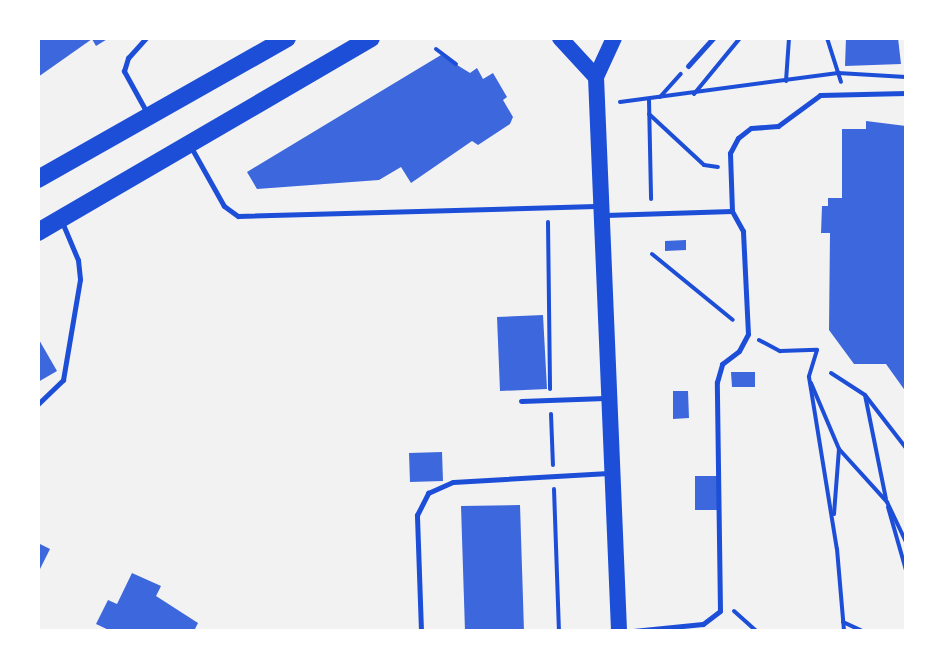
<!DOCTYPE html>
<html>
<head>
<meta charset="utf-8">
<style>
	body { margin:0 }
	#map { position:relative; width:944px; height:669px; overflow:hidden; background:#f2f2f2; font-family:"DejaVu Sans",sans-serif }
	div>[style] { position:absolute }
	.building>* { inset:0; background:#3d67dc }
	.path>* { height:4px; margin:-2px; padding:0 2px; transform-origin:2px; border-radius:2px; background:#1d4ed8 }
	.service>* { height:5px; margin:-2.5px; padding:0 2.5px; transform-origin:2.5px; border-radius:2.5px; background:#1d4ed8 }
	.secondary>* { height:16px; margin:-8px; padding:0 8px; transform-origin:8px; border-radius:8px; background:#1d4ed8 }
	.primary>* { height:18px; margin:-9px; padding:0 9px; transform-origin:9px; border-radius:9px; background:#1d4ed8 }
	span { translate:-50% -50%; white-space:nowrap; text-align:center; line-height:1.15; -webkit-text-stroke:7px #fff; paint-order:stroke }
	.frame { position:absolute; inset:0; border:40px solid #fff; pointer-events:none }
</style>
</head>
<body>
<div id="map">
	<div class="building">
		<i style="clip-path:polygon(38px 38px,109px 38px,96px 46px,92px 39px,38px 77px)"></i>
		<i style="clip-path:polygon(846px 38px,898px 38px,901px 64px,845px 66px)"></i>
		<i style="clip-path:polygon(441px 55px,470px 73px,477px 68px,483px 79px,493px 73px,507px 97px,503px 100px,513px 117px,510px 124px,478px 145px,472px 141px,411px 183px,401px 167px,379px 180px,257px 189px,247px 172px)"></i>
		<i style="clip-path:polygon(866px 121px,906px 126px,906px 392px,886px 364px,854px 364px,829px 330px,830px 233px,821px 233px,822px 206px,828px 206px,828px 198px,842px 198px,842px 129px,866px 129px)"></i>
		<i style="clip-path:polygon(686px 240px,686px 250px,665px 251px,665px 241px)"></i>
		<i style="clip-path:polygon(543px 315px,547px 389px,500px 391px,497px 317px)"></i>
		<i style="clip-path:polygon(38px 338px,57px 371px,38px 382px)"></i>
		<i style="clip-path:polygon(731px 372px,755px 372px,755px 387px,732px 387px)"></i>
		<i style="clip-path:polygon(673px 391px,688px 391px,689px 418px,673px 419px)"></i>
		<i style="clip-path:polygon(442px 452px,443px 481px,410px 482px,409px 453px)"></i>
		<i style="clip-path:polygon(695px 476px,717px 476px,717px 510px,695px 510px)"></i>
		<i style="clip-path:polygon(520px 505px,524px 631px,465px 631px,461px 506px)"></i>
		<i style="clip-path:polygon(38px 543px,50px 549px,38px 573px)"></i>
		<i style="clip-path:polygon(132px 573px,161px 586px,156px 596px,198px 623px,194px 631px,111px 631px,96px 624px,108px 600px,117px 604px)"></i>
	</div>
	<div class="path">
		<i style="left:827px;top:38px;width:46px;rotate:72.3deg"></i>
		<i style="left:436px;top:49px;width:25px;rotate:37deg"></i>
		<i style="left:786px;top:81px;width:43px;rotate:-86deg"></i>
		<i style="left:694px;top:94px;width:72px;rotate:-50.6deg"></i>
		<i style="left:660px;top:97px;width:31px;rotate:-48deg"></i>
		<i style="left:649px;top:100px;width:99px;rotate:88.8deg"></i>
		<i style="left:620px;top:102px;width:220px;rotate:-7.6deg"></i>
		<i style="left:838px;top:73px;width:68px;rotate:3.4deg"></i>
		<i style="left:649px;top:114px;width:75px;rotate:42.8deg"></i>
		<i style="left:704px;top:165px;width:14px;rotate:8deg"></i>
		<i style="left:548px;top:222px;width:167px;rotate:89.3deg"></i>
		<i style="left:652px;top:254px;width:104px;rotate:39.2deg"></i>
		<i style="left:759px;top:340px;width:24px;rotate:28deg"></i>
		<i style="left:780px;top:351px;width:37px;rotate:-2deg"></i>
		<i style="left:817px;top:350px;width:28px;rotate:107deg"></i>
		<i style="left:809px;top:377px;width:174px;rotate:80.8deg"></i>
		<i style="left:837px;top:549px;width:82px;rotate:85.1deg"></i>
		<i style="left:831px;top:373px;width:40px;rotate:32.9deg"></i>
		<i style="left:865px;top:395px;width:67px;rotate:52.3deg"></i>
		<i style="left:811px;top:383px;width:72px;rotate:67deg"></i>
		<i style="left:839px;top:449px;width:72px;rotate:47.8deg"></i>
		<i style="left:887px;top:502px;width:44px;rotate:64.6deg"></i>
		<i style="left:865px;top:395px;width:106px;rotate:78.6deg"></i>
		<i style="left:551px;top:414px;width:51px;rotate:87.8deg"></i>
		<i style="left:554px;top:489px;width:142px;rotate:88deg"></i>
		<i style="left:888px;top:507px;width:66px;rotate:74.1deg"></i>
		<i style="left:834px;top:514px;width:65px;rotate:-85.6deg"></i>
		<i style="left:734px;top:611px;width:30px;rotate:42deg"></i>
		<i style="left:843px;top:622px;width:21px;rotate:25deg"></i>
	</div>
	<div class="service">
		<i style="left:688px;top:66px;width:38px;rotate:-48deg"></i>
		<i style="left:146px;top:111px;width:46px;rotate:-118.8deg"></i>
		<i style="left:124px;top:71px;width:14px;rotate:-73deg"></i>
		<i style="left:128px;top:58px;width:27px;rotate:-48deg"></i>
		<i style="left:192px;top:149px;width:65px;rotate:60.7deg"></i>
		<i style="left:224px;top:206px;width:17px;rotate:36deg"></i>
		<i style="left:238px;top:216px;width:358px;rotate:-1.6deg"></i>
		<i style="left:605px;top:215px;width:127px;rotate:-1.8deg"></i>
		<i style="left:521px;top:401px;width:84px;rotate:-2deg"></i>
		<i style="left:38px;top:404px;width:35px;rotate:-44deg"></i>
		<i style="left:63px;top:380px;width:102px;rotate:-80.4deg"></i>
		<i style="left:80px;top:279px;width:19px;rotate:-96deg"></i>
		<i style="left:78px;top:260px;width:41px;rotate:-112.8deg"></i>
		<i style="left:421px;top:631px;width:116px;rotate:-92deg"></i>
		<i style="left:417px;top:515px;width:25px;rotate:-63deg"></i>
		<i style="left:428px;top:493px;width:27px;rotate:-24deg"></i>
		<i style="left:453px;top:482px;width:156px;rotate:-3.3deg"></i>
		<i style="left:633px;top:631px;width:70px;rotate:-5.7deg"></i>
		<i style="left:703px;top:624px;width:21px;rotate:-37deg"></i>
		<i style="left:720px;top:611px;width:229px;rotate:-90.8deg"></i>
		<i style="left:717px;top:382px;width:19px;rotate:-74deg"></i>
		<i style="left:722px;top:364px;width:21px;rotate:-37deg"></i>
		<i style="left:739px;top:351px;width:19px;rotate:-62deg"></i>
		<i style="left:748px;top:334px;width:103px;rotate:-92.8deg"></i>
		<i style="left:743px;top:231px;width:23px;rotate:-119deg"></i>
		<i style="left:732px;top:211px;width:58px;rotate:-92deg"></i>
		<i style="left:730px;top:153px;width:17px;rotate:-62deg"></i>
		<i style="left:738px;top:138px;width:16px;rotate:-38deg"></i>
		<i style="left:751px;top:128px;width:27px;rotate:-4deg"></i>
		<i style="left:778px;top:126px;width:52px;rotate:-36.4deg"></i>
		<i style="left:820px;top:95px;width:86px;rotate:-1.3deg"></i>
	</div>
	<div class="secondary">
		<i style="left:560px;top:38px;width:53px;rotate:47.3deg"></i>
		<i style="left:614px;top:38px;width:43px;rotate:114.8deg"></i>
		<i style="left:596px;top:77px;width:554px;rotate:87.62deg"></i>
	</div>
	<div class="primary">
		<i style="left:38px;top:179px;width:286px;rotate:-29.5deg"></i>
		<i style="left:38px;top:232px;width:385px;rotate:-30.2deg"></i>
	</div>
	<div class="frame"></div>
</div>
</body>
</html>
